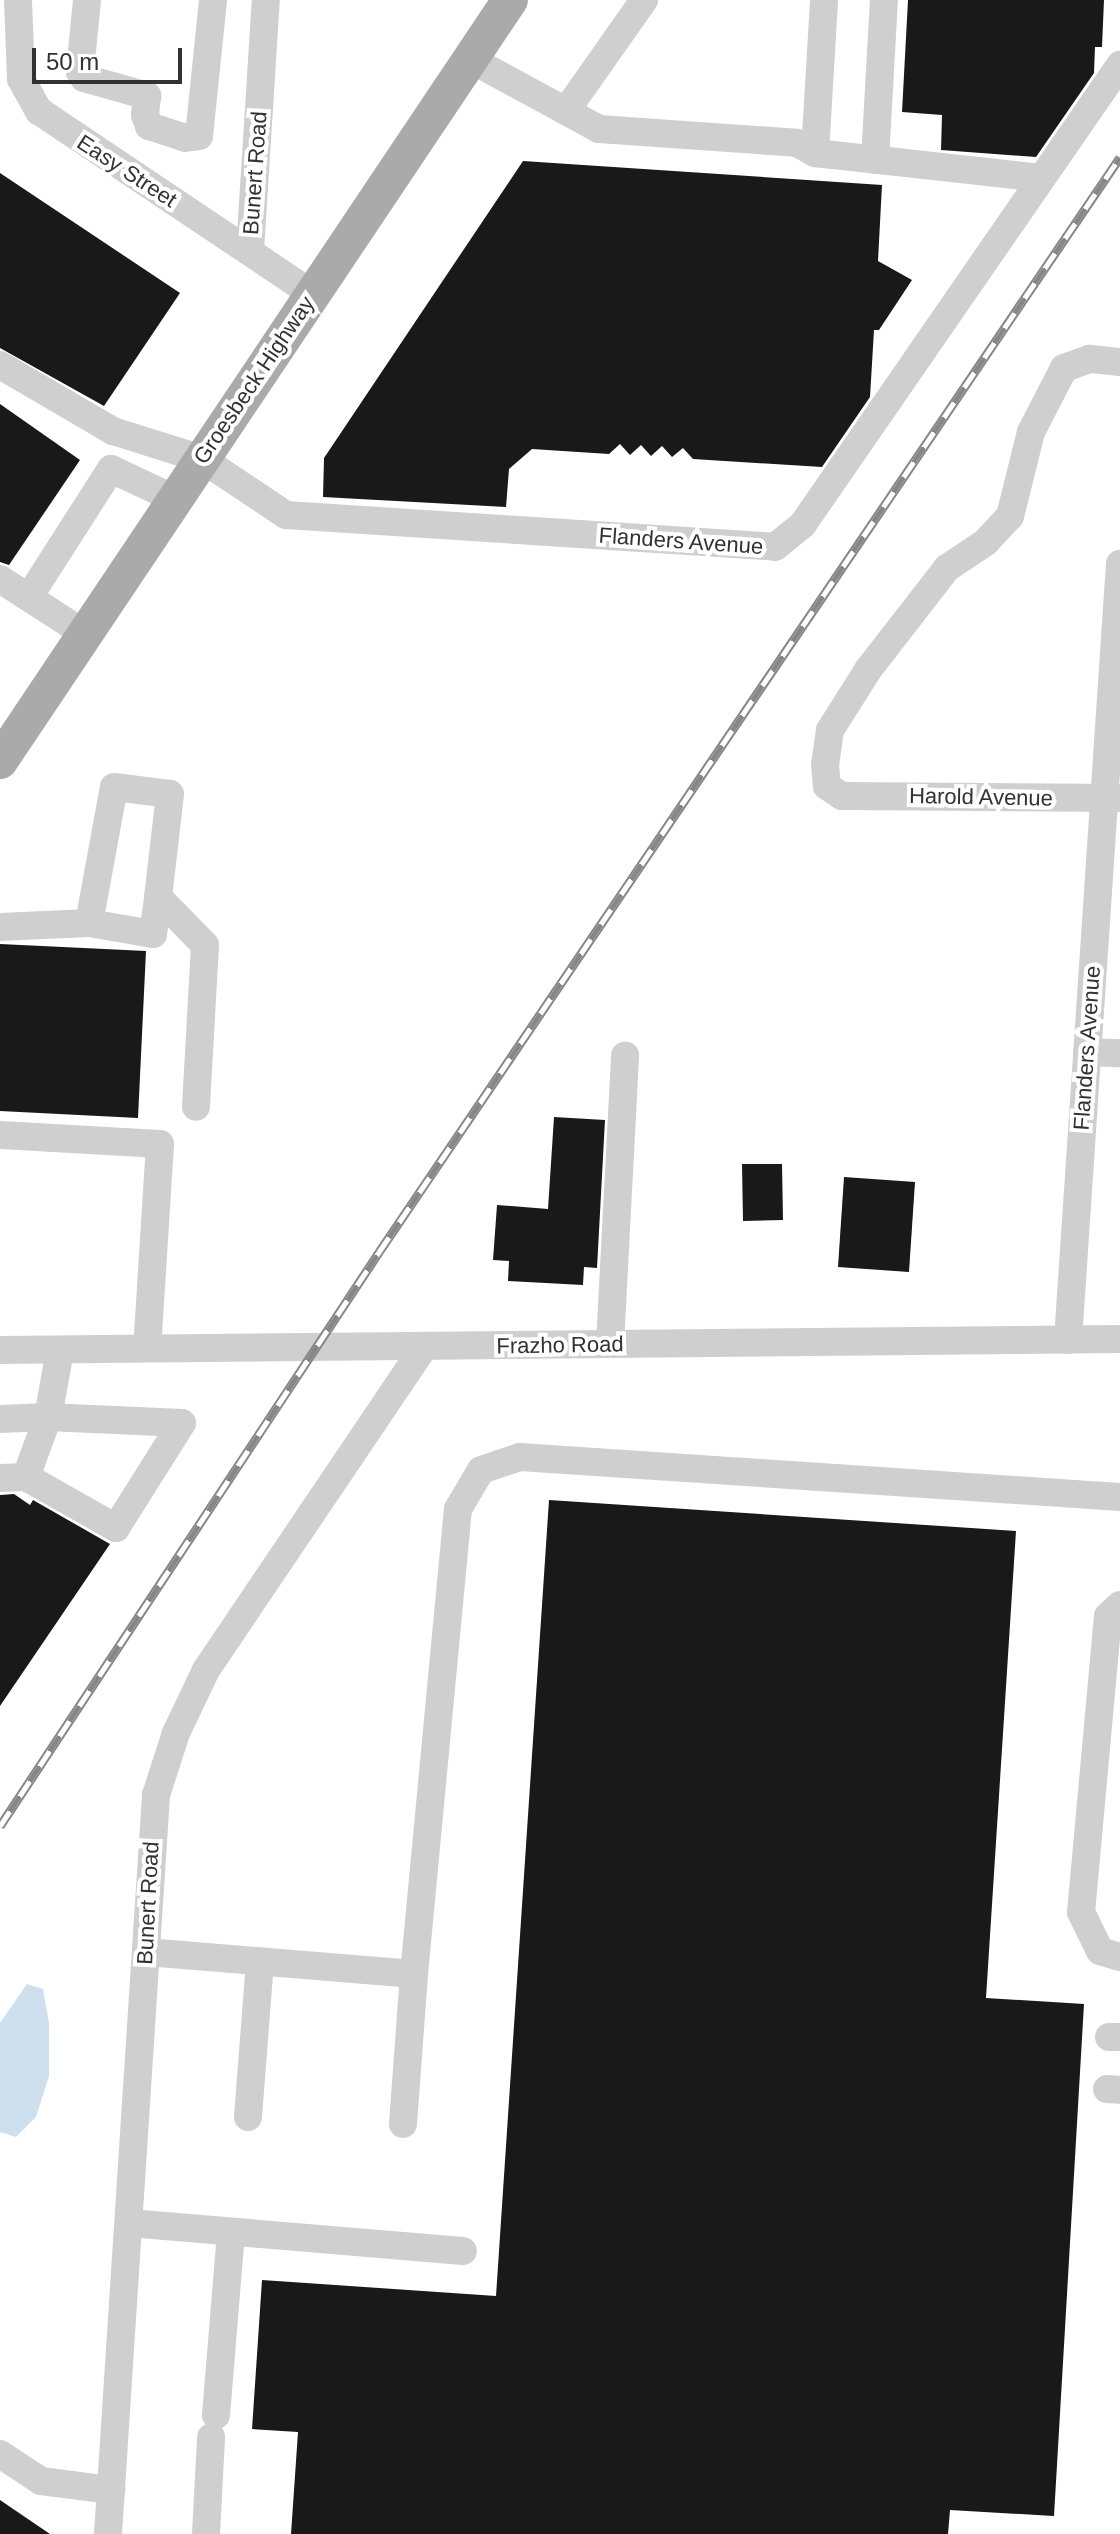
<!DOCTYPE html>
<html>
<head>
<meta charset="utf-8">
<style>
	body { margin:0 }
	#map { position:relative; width:1120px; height:2534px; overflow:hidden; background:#fff; font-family:Helvetica,sans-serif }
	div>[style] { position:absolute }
	.water>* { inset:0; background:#cee0ed }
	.building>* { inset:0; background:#191919 }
	.minor>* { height:28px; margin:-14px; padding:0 14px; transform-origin:14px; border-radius:14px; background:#cfcfcf }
	.major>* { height:36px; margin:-18px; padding:0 18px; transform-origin:18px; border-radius:18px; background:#aaa }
	.rail>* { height:9px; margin-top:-4.5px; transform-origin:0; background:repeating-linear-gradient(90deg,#fff 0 18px,#878787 0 36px); box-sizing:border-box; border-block:2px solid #878787 }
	span { translate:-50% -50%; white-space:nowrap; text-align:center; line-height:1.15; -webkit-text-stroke:8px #fff; paint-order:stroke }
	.street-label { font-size:22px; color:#323232 }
	.scale { position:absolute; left:32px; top:48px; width:150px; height:36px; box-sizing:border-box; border:4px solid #323232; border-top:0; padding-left:10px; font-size:24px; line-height:28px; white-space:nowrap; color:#323232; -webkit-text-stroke:6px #fff; paint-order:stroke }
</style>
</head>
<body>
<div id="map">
	<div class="water">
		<i style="clip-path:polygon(27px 1984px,43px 1989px,49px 2023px,49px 2076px,36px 2117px,16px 2137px,0 2132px,0 2023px)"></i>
	</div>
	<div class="building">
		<i style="clip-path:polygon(908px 0,1104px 0,1102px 47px,1095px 47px,1094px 73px,1036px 157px,941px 150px,942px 115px,902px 112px)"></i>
		<i style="clip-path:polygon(523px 161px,882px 185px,878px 261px,912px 280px,879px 330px,874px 330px,870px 397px,822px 467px,693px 459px,683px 448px,672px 457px,662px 446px,651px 456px,641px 445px,630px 455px,620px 444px,609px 454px,532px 449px,509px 469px,506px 507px,323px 497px,324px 458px)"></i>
		<i style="clip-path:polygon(0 173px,180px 293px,104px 406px,0 348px)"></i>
		<i style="clip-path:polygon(0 404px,80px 460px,9px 565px,0 562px)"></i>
		<i style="clip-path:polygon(0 944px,146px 951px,138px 1118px,0 1111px)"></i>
		<i style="clip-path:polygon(554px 1117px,605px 1120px,597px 1268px,584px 1267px,583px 1285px,508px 1281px,509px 1261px,493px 1260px,497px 1205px,548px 1209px)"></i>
		<i style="clip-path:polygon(742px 1164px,782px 1164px,783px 1220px,743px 1221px)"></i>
		<i style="clip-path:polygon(844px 1177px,915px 1182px,909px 1272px,838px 1267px)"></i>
		<i style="clip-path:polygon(14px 1494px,30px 1505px,33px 1500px,110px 1544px,0 1706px,0 1495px)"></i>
		<i style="clip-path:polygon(549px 1500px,1016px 1531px,986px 1998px,1084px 2004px,1054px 2516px,950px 2510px,948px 2534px,291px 2534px,298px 2432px,252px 2429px,262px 2280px,496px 2296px)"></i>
		<i style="clip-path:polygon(0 2500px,50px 2534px,0 2534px)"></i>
	</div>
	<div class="minor">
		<i style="left:18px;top:0;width:79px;rotate:87.8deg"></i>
		<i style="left:21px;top:79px;width:37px;rotate:61deg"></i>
		<i style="left:39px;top:111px;width:329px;rotate:33.8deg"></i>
		<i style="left:87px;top:0;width:72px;rotate:95.6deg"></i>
		<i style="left:80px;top:72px;width:7px;rotate:56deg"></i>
		<i style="left:84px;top:78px;width:66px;rotate:15.9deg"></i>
		<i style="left:147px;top:96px;width:19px;rotate:96deg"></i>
		<i style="left:145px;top:115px;width:12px;rotate:70deg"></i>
		<i style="left:149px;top:126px;width:38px;rotate:18deg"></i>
		<i style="left:185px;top:138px;width:14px;rotate:-8deg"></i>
		<i style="left:199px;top:136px;width:137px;rotate:-84.1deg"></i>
		<i style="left:470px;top:59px;width:147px;rotate:28.5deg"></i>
		<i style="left:599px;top:129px;width:198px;rotate:4deg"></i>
		<i style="left:797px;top:143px;width:21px;rotate:29deg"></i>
		<i style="left:815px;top:153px;width:228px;rotate:6.3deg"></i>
		<i style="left:566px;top:111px;width:136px;rotate:-54.9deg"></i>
		<i style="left:815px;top:153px;width:153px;rotate:-86.6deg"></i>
		<i style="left:875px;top:160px;width:160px;rotate:-86.8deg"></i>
		<i style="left:250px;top:251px;width:252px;rotate:-86.4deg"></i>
		<i style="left:1120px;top:362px;width:31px;rotate:-174deg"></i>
		<i style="left:1089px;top:359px;width:27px;rotate:160deg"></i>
		<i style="left:1064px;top:368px;width:72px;rotate:117.3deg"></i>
		<i style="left:1031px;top:432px;width:87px;rotate:104deg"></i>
		<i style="left:1010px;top:516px;width:35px;rotate:133deg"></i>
		<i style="left:986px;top:542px;width:47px;rotate:146.3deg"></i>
		<i style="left:947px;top:568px;width:129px;rotate:127.8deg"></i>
		<i style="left:868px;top:670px;width:71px;rotate:122.3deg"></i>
		<i style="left:830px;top:730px;width:34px;rotate:98deg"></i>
		<i style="left:825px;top:764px;width:22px;rotate:85deg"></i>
		<i style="left:827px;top:786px;width:18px;rotate:34deg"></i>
		<i style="left:842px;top:796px;width:278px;rotate:0.4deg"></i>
		<i style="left:0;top:365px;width:131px;rotate:30.3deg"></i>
		<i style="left:113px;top:431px;width:93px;rotate:17.5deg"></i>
		<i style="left:202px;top:459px;width:101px;rotate:33.7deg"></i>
		<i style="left:286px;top:515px;width:490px;rotate:3.7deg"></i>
		<i style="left:775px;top:547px;width:36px;rotate:-39deg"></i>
		<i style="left:803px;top:524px;width:558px;rotate:-55.37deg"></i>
		<i style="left:0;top:579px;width:101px;rotate:32.9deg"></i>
		<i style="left:29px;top:597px;width:152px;rotate:-57.4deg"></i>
		<i style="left:111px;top:469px;width:71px;rotate:25.1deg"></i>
		<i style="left:89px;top:923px;width:138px;rotate:-79.6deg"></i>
		<i style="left:114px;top:787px;width:56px;rotate:7.1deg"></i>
		<i style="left:170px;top:794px;width:104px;rotate:96.6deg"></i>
		<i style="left:158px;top:897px;width:67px;rotate:45.6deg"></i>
		<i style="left:205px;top:945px;width:162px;rotate:93.2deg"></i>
		<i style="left:0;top:927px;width:89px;rotate:-2.6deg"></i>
		<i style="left:89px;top:923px;width:65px;rotate:9.8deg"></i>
		<i style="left:153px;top:934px;width:37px;rotate:-82deg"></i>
		<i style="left:1087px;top:1052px;width:33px;rotate:2deg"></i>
		<i style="left:0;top:1135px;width:160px;rotate:3.2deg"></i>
		<i style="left:160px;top:1144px;width:204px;rotate:93.6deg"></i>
		<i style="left:1068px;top:1340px;width:778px;rotate:-86.17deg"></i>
		<i style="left:610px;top:1344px;width:289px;rotate:-87deg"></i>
		<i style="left:0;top:1350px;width:1120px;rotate:-0.56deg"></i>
		<i style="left:48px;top:1417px;width:134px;rotate:2.6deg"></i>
		<i style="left:182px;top:1423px;width:124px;rotate:122.2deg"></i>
		<i style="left:116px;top:1528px;width:103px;rotate:-150.5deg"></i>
		<i style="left:26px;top:1477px;width:64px;rotate:-69.9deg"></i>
		<i style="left:0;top:1419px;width:48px;rotate:-2.4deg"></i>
		<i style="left:48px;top:1417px;width:68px;rotate:-79.8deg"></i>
		<i style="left:0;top:1478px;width:26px;rotate:-2deg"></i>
		<i style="left:1120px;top:1605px;width:16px;rotate:137deg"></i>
		<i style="left:1108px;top:1616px;width:297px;rotate:95.2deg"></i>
		<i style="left:1081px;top:1912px;width:43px;rotate:64deg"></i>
		<i style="left:1100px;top:1951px;width:21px;rotate:17deg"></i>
		<i style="left:146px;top:1952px;width:269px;rotate:4.7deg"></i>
		<i style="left:414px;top:1974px;width:467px;rotate:-84.6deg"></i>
		<i style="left:458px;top:1509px;width:45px;rotate:-59.5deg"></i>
		<i style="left:481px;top:1470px;width:41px;rotate:-18.4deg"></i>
		<i style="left:520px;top:1457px;width:601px;rotate:3.81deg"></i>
		<i style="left:1109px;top:2037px;width:11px"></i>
		<i style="left:1107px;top:2089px;width:13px;rotate:4deg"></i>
		<i style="left:248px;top:2117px;width:156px;rotate:-85.6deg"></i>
		<i style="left:403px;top:2124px;width:150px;rotate:-85.8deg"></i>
		<i style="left:129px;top:2223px;width:335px;rotate:4.8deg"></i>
		<i style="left:216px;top:2415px;width:183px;rotate:-85.3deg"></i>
		<i style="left:0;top:2454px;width:49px;rotate:33.4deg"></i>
		<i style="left:41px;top:2481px;width:71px;rotate:7.3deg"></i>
		<i style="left:108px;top:2534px;width:741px;rotate:-86.28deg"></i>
		<i style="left:156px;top:1795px;width:65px;rotate:-72.1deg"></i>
		<i style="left:176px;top:1733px;width:70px;rotate:-64.5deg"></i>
		<i style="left:206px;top:1670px;width:388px;rotate:-56deg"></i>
		<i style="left:206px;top:2534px;width:97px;rotate:-87deg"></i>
	</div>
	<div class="major">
		<i style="left:0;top:761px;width:916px;rotate:-56.17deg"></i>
	</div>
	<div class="rail">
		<i style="left:0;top:1826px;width:688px;rotate:-56.56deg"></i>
		<i style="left:379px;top:1252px;width:1322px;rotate:-55.91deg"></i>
	</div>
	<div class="street-label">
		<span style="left:127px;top:171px;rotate:33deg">Easy Street</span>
		<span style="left:255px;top:173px;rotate:-86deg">Bunert Road</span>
		<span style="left:254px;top:380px;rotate:-56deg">Groesbeck Highway</span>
		<span style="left:681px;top:541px;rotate:4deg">Flanders Avenue</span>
		<span style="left:981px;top:797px;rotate:1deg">Harold Avenue</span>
		<span style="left:1087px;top:1048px;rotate:-86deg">Flanders Avenue</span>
		<span style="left:560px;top:1345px;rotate:-1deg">Frazho Road</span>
		<span style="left:148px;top:1903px;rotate:-87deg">Bunert Road</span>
	</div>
	<div class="scale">50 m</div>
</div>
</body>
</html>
